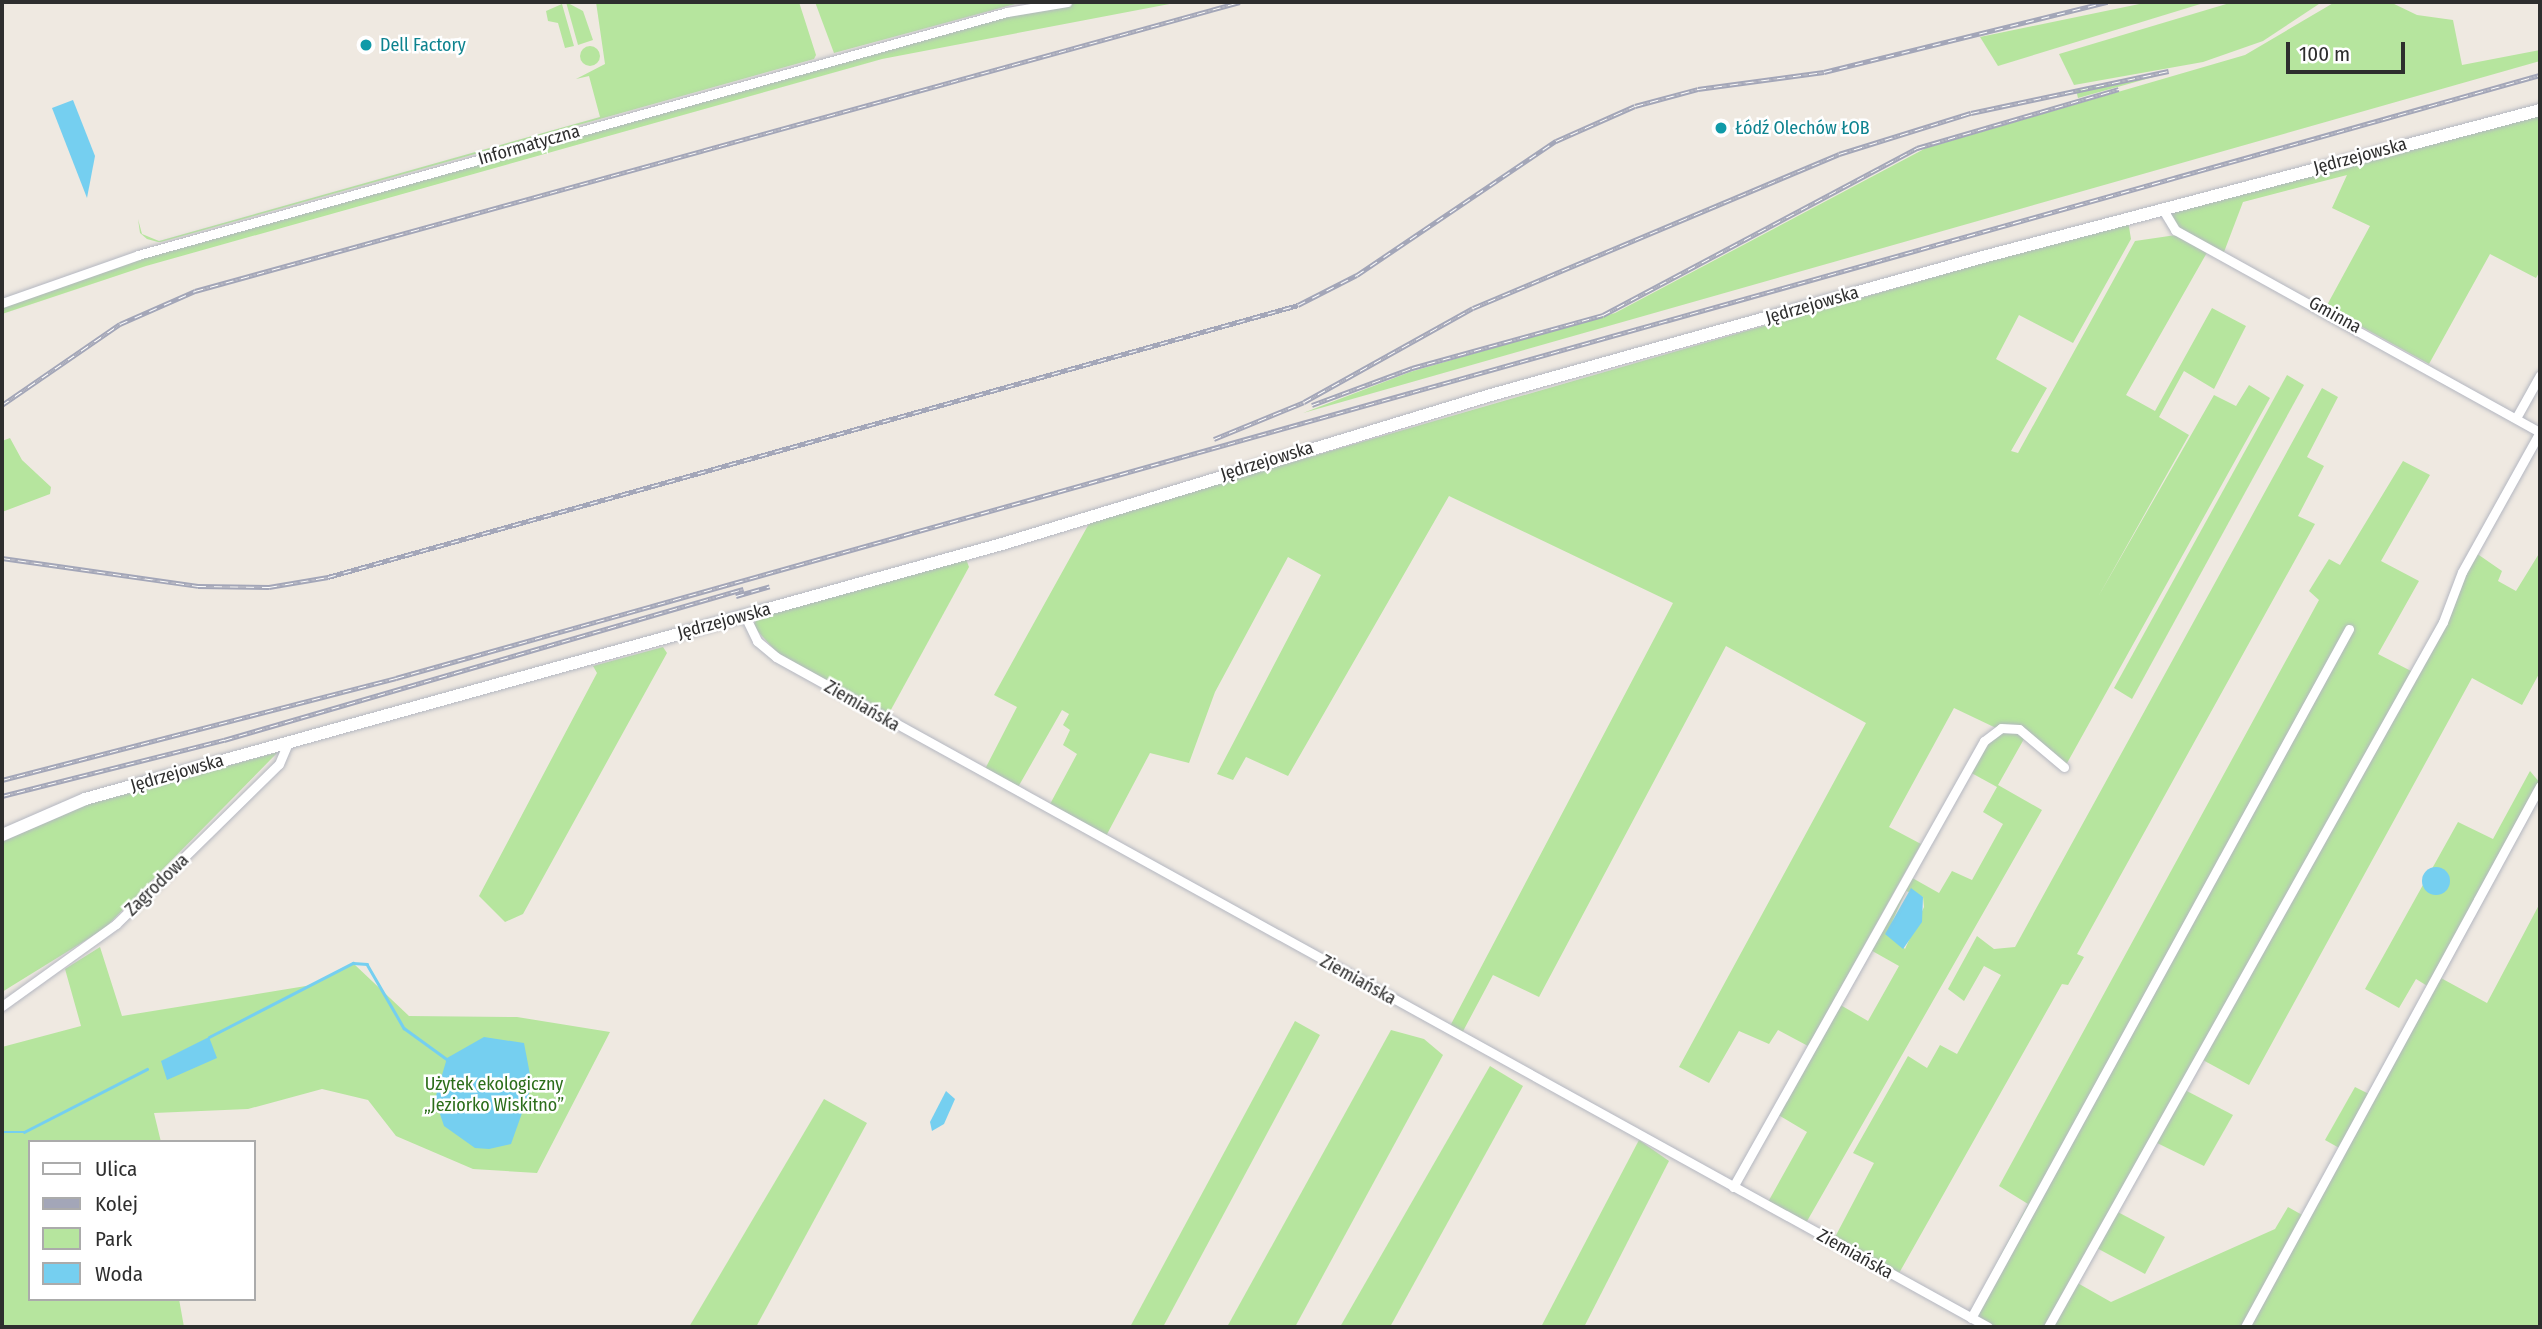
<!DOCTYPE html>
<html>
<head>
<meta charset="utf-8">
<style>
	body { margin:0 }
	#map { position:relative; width:2542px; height:1329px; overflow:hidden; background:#efe9e1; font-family:"Fira Sans Condensed",sans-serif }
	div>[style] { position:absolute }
	.green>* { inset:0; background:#b6e59e }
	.round { border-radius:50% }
	.water>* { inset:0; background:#75cff0 }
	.stream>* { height:2.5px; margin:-1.25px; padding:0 1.25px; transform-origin:1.25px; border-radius:1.25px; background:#75cff0 }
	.roads { filter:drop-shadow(0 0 2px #b4b7c1) drop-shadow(0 0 2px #b4b7c1) }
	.street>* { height:9px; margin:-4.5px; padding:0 4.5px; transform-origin:4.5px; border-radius:4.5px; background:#fff }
	.secondary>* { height:12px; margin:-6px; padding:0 6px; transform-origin:6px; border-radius:6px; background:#fff }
	.rail>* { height:5px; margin-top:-2.5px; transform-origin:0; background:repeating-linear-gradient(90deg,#fff 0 8px,#a3a6b8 0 16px); box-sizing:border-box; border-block:2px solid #a3a6b8 }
	.dots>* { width:19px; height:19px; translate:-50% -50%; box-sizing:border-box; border:4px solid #fff; border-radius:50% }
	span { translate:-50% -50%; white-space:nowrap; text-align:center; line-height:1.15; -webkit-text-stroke:5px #fff; paint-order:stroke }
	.culture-label { font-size:18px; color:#0d838f }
	.left { translate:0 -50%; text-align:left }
	.street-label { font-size:18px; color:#2e2e2e }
	.park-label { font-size:18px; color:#2c6e1b }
	.frame { position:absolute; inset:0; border:4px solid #2e2e2e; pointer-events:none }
	.legend { position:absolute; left:28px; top:1140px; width:228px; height:161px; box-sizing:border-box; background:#fff; border:2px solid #ababab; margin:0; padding:9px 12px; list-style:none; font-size:21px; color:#2e2e2e }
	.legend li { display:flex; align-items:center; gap:14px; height:35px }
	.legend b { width:35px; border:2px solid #ababab }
	.scale { position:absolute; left:2286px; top:42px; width:119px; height:32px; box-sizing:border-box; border:4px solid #2e2e2e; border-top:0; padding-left:9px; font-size:21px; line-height:24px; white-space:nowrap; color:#2e2e2e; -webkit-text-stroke:5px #fff; paint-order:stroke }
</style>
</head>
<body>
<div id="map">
	<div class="green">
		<i style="clip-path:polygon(566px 2px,583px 11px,593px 40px,578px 45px)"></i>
		<i style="clip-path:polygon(596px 2px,799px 2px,816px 55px,814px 59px,161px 242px,158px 242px,147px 239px,140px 233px,138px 219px,142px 234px,159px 241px,600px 117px,589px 76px,576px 79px,605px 64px)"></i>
		<i style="clip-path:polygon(815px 2px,1023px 2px,834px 53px)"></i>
		<i style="clip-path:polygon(1080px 2px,1180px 2px,882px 59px,146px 266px,2px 314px,2px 307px,133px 261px,1001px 18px)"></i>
		<i style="clip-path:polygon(2149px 2px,2207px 2px,1998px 66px,1980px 37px)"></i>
		<i style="clip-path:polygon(2233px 2px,2322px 2px,2263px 41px,2203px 62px,2074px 85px,2059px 54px)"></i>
		<i style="clip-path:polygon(2335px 2px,2390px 2px,2417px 15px,2453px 20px,2462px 65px,2540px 50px,2540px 61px,1303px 413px,1410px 372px,1615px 313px,1926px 148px,2245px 55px)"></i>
		<i style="clip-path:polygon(562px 4px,574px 46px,565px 48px,558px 23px,548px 21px,546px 11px)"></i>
		<i class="round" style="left:580px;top:46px;width:20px;height:20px"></i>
		<i style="clip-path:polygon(2157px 76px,2078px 98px,2076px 90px)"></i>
		<i style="clip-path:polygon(2540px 114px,2540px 271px,2536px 278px,2490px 254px,2429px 364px,2326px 307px,2370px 226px,2332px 208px,2347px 175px,2243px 202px,2224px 252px,2176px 228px,2167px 212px)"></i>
		<i style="clip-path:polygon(2128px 221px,2131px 239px,2073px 343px,2019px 315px,1996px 359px,2047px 388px,2011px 451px,2018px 453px,2135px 241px,2176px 235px,2209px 249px,2126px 395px,2155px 411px,2212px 308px,2246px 326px,2214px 389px,2184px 371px,2159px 417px,2189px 435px,2098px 597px,2214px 395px,2236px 406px,2249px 385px,2270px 398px,2066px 765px,2028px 733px,1996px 728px,1954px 708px,1889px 827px,1921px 844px,1808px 1046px,1778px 1030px,1769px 1044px,1739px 1031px,1709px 1083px,1679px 1067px,1866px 723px,1726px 646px,1539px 997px,1493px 975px,1461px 1035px,1449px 1028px,1673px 603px,1449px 496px,1288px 776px,1246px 757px,1233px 780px,1217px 774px,1321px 575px,1288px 557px,1215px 692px,1189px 763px,1150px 753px,1105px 838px,1049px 806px,1077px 754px,1063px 745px,1070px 730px,1063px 725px,1069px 714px,1062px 710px,1017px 789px,984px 771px,1017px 707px,994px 695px,1091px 520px)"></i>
		<i style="clip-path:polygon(2287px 375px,2304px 385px,2132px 699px,2114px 688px)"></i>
		<i style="clip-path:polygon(2322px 388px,2338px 397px,2307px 457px,2324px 466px,2298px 516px,2315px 524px,2077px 954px,2084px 957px,2068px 985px,2062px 984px,1898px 1275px,1834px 1239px,1874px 1163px,1853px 1153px,1908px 1056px,1927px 1068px,1940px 1045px,1957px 1054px,2001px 975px,1984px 966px,1964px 1001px,1948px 989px,1977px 936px,1994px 949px,2015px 947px)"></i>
		<i style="clip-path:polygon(10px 438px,22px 460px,51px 487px,50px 494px,2px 512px,2px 441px)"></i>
		<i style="clip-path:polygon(2403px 461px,2430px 475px,2381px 561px,2419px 581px,2378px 654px,2413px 672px,2045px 1327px,1994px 1327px,1969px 1315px,2028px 1204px,1999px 1186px,2319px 600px,2309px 591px,2329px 559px,2340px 565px)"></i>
		<i style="clip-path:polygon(2540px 552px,2540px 672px,2522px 705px,2472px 678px,2249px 1085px,2201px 1059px,2476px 553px,2502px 571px,2498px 581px,2516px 591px)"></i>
		<i style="clip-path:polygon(966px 559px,969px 567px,887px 717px,782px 658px,753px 626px,757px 618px)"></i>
		<i style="clip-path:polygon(663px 647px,667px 653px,523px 914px,505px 922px,479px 896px,597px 673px,593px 666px)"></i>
		<i style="clip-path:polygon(evenodd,2015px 729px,2024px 739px,1998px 785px,2042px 810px,1806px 1223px,1768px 1202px,1807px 1132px,1775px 1113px,1837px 1003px,1868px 1021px,1899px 966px,1867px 948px,1907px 875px,1939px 893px,1952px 871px,1972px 880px,2003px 824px,1983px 812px,1997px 787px,1966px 770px,1993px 734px,2015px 729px,1906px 891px,1923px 897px,1924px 907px,1905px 949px,1888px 931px,1906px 891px)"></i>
		<i style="clip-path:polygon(278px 752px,104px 929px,2px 992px,2px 842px,79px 807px)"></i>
		<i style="clip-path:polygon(2530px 771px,2540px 783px,2429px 987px,2416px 979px,2399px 1008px,2365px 989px,2458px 822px,2493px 839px)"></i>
		<i style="clip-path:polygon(2540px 903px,2540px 1327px,2050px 1327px,2074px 1281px,2111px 1302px,2275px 1229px,2288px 1207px,2304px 1216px,2439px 977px,2487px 1003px)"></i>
		<i style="clip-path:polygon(100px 947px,122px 1016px,312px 985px,354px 964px,409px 1016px,517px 1017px,610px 1032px,537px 1173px,473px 1169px,396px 1136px,368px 1100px,322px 1089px,248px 1109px,154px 1113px,161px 1142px,30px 1142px,30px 1299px,179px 1299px,184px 1327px,2px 1327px,2px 1047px,81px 1026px,65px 969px)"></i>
		<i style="clip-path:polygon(1295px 1021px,1320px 1035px,1163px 1327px,1130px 1327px)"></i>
		<i style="clip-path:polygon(1391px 1030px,1424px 1039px,1443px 1055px,1295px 1327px,1227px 1327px)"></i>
		<i style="clip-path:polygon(1490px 1066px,1523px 1086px,1390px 1327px,1340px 1327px)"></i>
		<i style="clip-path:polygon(2355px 1087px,2371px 1095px,2341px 1149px,2325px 1140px)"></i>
		<i style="clip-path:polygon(2183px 1089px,2233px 1115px,2204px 1166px,2153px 1141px)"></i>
		<i style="clip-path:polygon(824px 1099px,867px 1123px,756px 1327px,689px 1327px)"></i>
		<i style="clip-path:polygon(1639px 1140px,1669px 1161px,1584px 1327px,1541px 1327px)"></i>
		<i style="clip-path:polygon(2114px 1210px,2165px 1237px,2145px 1274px,2093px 1246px)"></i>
	</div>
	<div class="water">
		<i style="clip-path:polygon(73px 100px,95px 156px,87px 198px,52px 108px)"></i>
		<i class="round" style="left:2422px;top:867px;width:28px;height:28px"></i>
		<i style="clip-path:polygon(1911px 888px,1923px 897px,1922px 922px,1903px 949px,1885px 934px)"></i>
		<i style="clip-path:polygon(209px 1037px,217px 1058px,167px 1080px,161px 1061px)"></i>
		<i style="clip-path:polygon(484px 1037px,524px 1043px,532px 1085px,511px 1144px,489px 1149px,475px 1148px,444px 1126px,435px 1099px,447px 1058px)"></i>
		<i style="clip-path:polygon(946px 1091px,955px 1099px,944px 1124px,932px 1131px,930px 1122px)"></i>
	</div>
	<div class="stream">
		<i style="left:209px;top:1037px;width:162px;rotate:-27.2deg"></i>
		<i style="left:353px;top:963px;width:14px;rotate:4deg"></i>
		<i style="left:367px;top:964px;width:74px;rotate:60deg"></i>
		<i style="left:404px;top:1028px;width:54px;rotate:36deg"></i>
		<i style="left:2px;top:1132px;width:22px"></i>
		<i style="left:24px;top:1132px;width:138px;rotate:-27.1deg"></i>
	</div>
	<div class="roads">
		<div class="street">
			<i style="left:2162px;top:208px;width:26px;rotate:59deg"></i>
			<i style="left:2175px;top:230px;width:417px;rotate:29deg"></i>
			<i style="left:2px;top:303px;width:144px;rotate:-19.4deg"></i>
			<i style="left:138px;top:255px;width:902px;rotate:-15.62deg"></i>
			<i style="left:1007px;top:12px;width:61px;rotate:-9.5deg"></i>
			<i style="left:2516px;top:418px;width:49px;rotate:-60.8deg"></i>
			<i style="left:745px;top:616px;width:28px;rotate:64deg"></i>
			<i style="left:757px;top:641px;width:25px;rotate:40deg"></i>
			<i style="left:776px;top:657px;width:1385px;rotate:28.93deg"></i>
			<i style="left:2px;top:1006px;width:140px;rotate:-35.7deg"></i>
			<i style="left:116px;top:924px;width:228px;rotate:-44.5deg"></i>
			<i style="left:279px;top:764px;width:25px;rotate:-67deg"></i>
			<i style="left:1733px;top:1187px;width:512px;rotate:-60.63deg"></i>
			<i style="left:1984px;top:741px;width:21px;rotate:-37deg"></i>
			<i style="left:2001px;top:728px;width:18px;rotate:3deg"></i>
			<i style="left:2019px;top:729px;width:59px;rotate:40.2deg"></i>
			<i style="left:1971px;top:1318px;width:786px;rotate:-61.25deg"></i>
			<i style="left:2048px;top:1327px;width:808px;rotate:-60.74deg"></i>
			<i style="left:2443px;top:622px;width:53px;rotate:-69.2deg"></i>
			<i style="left:2462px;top:572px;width:160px;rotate:-60.9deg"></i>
			<i style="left:2245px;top:1327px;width:616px;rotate:-61.4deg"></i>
		</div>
		<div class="secondary">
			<i style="left:2px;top:835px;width:90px;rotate:-23.4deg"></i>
			<i style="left:85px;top:799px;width:952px;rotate:-15.54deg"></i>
			<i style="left:1002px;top:544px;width:511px;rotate:-16.95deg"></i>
			<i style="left:1491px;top:395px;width:511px;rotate:-15.67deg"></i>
			<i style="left:1983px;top:257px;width:576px;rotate:-14.78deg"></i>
		</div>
	</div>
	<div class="rail">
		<i style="left:2px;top:405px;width:143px;rotate:-34.5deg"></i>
		<i style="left:120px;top:324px;width:82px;rotate:-23.7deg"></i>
		<i style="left:195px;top:291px;width:1084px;rotate:-15.46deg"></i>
		<i style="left:1312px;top:405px;width:107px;rotate:-20.3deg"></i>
		<i style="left:1412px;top:368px;width:198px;rotate:-15.5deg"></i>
		<i style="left:1603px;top:315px;width:356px;rotate:-28deg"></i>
		<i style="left:1917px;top:148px;width:210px;rotate:-16.3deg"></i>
		<i style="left:1214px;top:439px;width:97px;rotate:-22.3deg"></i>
		<i style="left:1304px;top:402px;width:193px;rotate:-29.1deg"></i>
		<i style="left:1473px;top:308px;width:397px;rotate:-22.8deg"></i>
		<i style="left:1839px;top:154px;width:138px;rotate:-17.3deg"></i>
		<i style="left:1971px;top:113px;width:202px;rotate:-12deg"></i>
		<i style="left:2px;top:558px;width:198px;rotate:8.1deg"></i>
		<i style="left:198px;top:586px;width:71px;rotate:0.8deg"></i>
		<i style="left:269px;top:587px;width:60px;rotate:-9.6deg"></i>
		<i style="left:328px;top:577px;width:1007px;rotate:-15.66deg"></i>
		<i style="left:1298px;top:305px;width:66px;rotate:-27deg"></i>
		<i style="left:1357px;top:275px;width:240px;rotate:-34deg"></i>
		<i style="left:1556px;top:141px;width:86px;rotate:-23.9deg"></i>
		<i style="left:1635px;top:106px;width:65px;rotate:-15.1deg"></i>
		<i style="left:1698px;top:89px;width:127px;rotate:-7.7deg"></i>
		<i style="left:1824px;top:72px;width:292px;rotate:-13.9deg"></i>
		<i style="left:736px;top:596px;width:35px;rotate:-16deg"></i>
		<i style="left:2px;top:780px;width:407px;rotate:-14.5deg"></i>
		<i style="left:396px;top:678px;width:2227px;rotate:-15.71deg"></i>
		<i style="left:2px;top:796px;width:229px;rotate:-14.2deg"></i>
		<i style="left:224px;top:740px;width:541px;rotate:-16.22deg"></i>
	</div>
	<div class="dots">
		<i style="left:366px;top:45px;background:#0f9aa8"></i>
		<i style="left:1721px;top:128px;background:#0f9aa8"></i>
	</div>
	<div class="culture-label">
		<span class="left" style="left:380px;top:45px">Dell Factory</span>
		<span class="left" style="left:1735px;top:128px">Łódź Olechów ŁOB</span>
	</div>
	<div class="street-label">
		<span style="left:529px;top:145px;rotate:-16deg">Informatyczna</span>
		<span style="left:2360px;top:156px;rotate:-15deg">Jędrzejowska</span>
		<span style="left:1812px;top:305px;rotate:-16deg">Jędrzejowska</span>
		<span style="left:2335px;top:315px;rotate:29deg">Gminna</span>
		<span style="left:1267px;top:461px;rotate:-17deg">Jędrzejowska</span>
		<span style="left:724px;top:621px;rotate:-15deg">Jędrzejowska</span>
		<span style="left:862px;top:706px;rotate:30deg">Ziemiańska</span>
		<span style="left:177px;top:773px;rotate:-16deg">Jędrzejowska</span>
		<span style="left:157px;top:885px;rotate:-44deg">Zagrodowa</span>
		<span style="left:1358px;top:980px;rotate:29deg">Ziemiańska</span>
		<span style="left:1855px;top:1254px;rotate:29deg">Ziemiańska</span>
	</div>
	<div class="park-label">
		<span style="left:494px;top:1095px">Użytek ekologiczny<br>„Jeziorko Wiskitno”</span>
	</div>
	<div class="frame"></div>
	<ul class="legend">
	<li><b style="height:9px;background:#fff"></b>Ulica</li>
	<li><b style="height:9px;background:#a3a6b8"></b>Kolej</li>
	<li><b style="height:19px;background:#b6e59e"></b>Park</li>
	<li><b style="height:19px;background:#75cff0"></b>Woda</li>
	</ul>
	<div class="scale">100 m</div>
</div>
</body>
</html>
